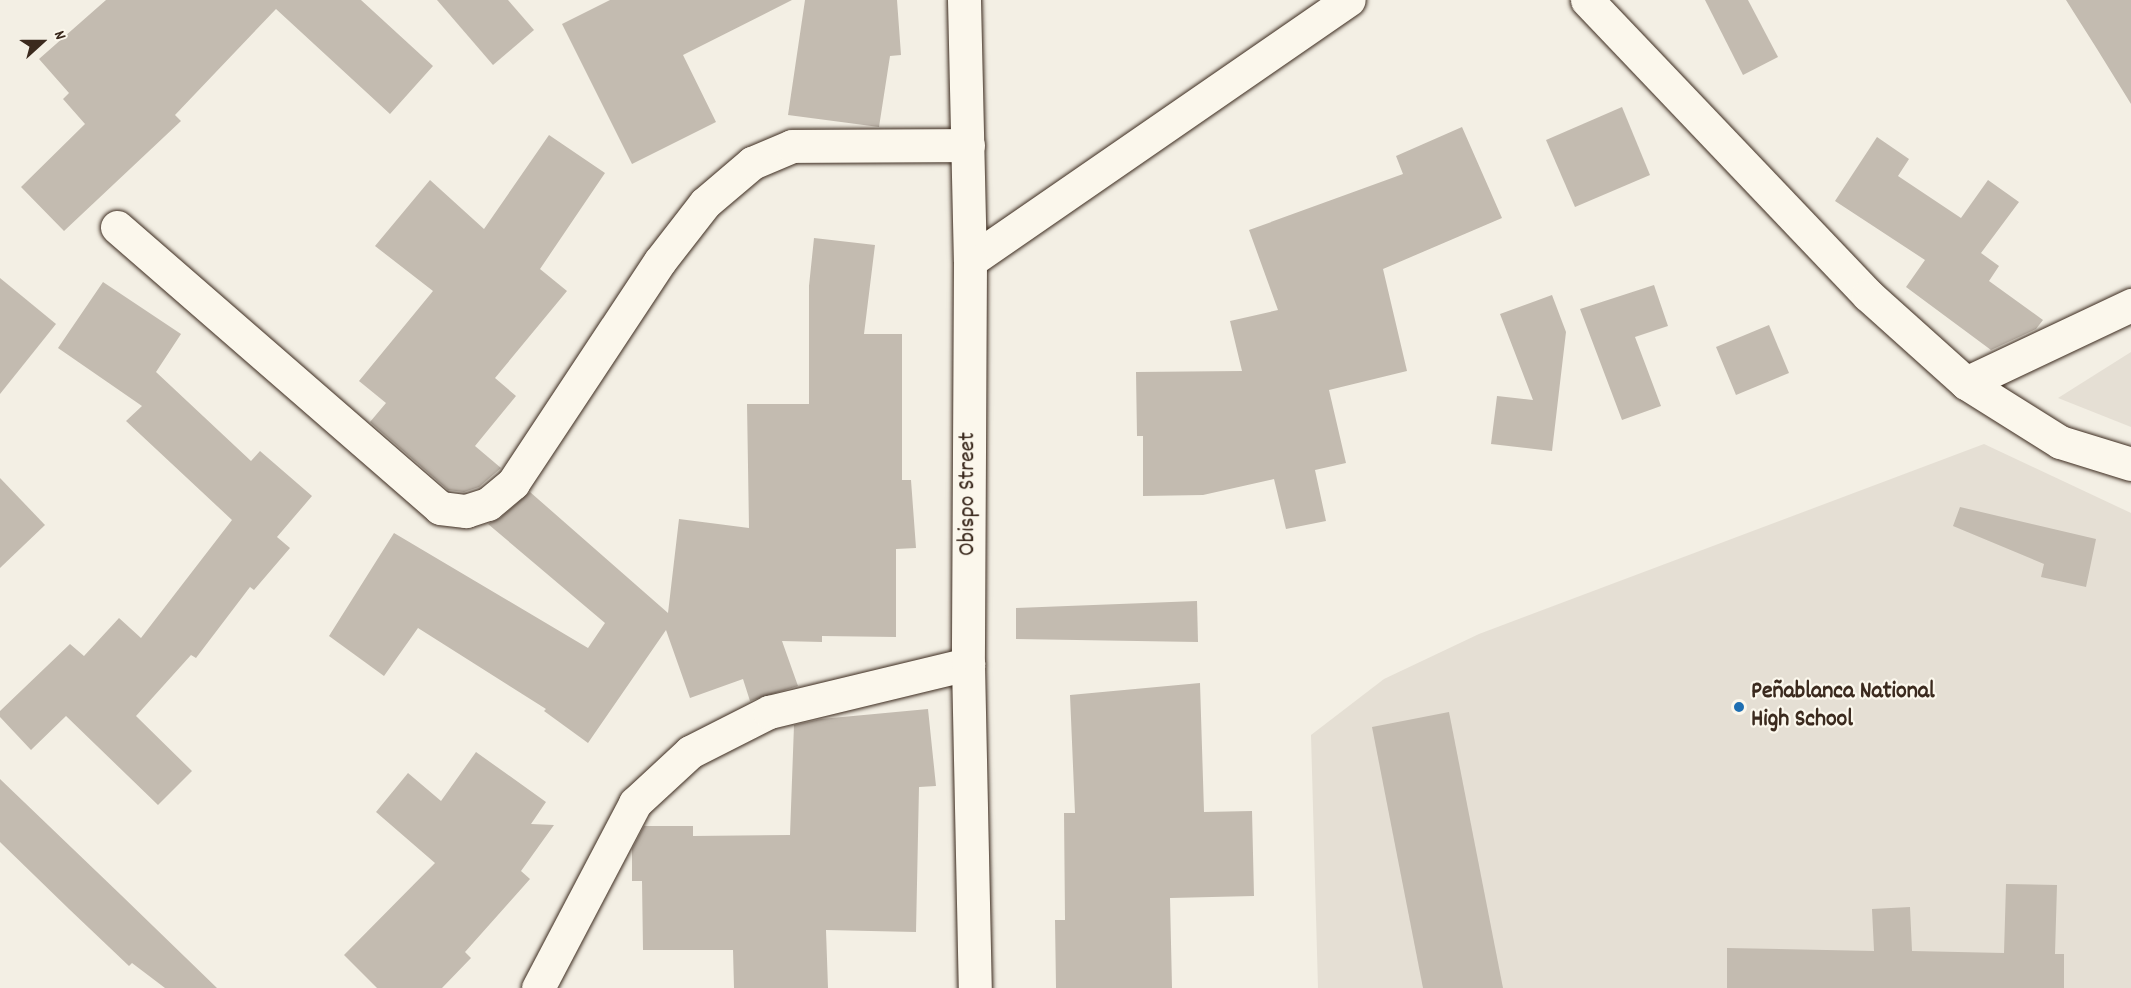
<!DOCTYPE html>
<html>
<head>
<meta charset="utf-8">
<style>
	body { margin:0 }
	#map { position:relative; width:2131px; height:988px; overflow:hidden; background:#f3efe4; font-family:Dekko,sans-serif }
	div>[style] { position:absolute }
	.built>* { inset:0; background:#e5dfd4 }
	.building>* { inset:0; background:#c3bbb0 }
	.roads { filter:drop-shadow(0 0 2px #3b2a1e) drop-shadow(0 0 2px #3b2a1e) }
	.street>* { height:33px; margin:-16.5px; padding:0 16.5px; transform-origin:16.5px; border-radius:16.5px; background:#fbf7ec }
	.secondary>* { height:33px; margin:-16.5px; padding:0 16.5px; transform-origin:16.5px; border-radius:16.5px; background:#fbf7ec }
	.dots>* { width:16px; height:16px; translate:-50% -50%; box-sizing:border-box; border:3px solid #fbf7ec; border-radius:50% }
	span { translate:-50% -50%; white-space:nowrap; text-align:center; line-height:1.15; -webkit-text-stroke:4.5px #fbf7ec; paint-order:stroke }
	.street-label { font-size:24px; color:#3b2a1e }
	.poi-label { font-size:24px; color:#3b2a1e; font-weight:700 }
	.left { translate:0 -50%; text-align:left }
	.north { position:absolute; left:12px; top:12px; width:60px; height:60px; -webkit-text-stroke:4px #fbf7ec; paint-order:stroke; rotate:69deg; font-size:16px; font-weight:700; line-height:24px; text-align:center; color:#3b2a1e }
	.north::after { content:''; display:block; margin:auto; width:21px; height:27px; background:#3b2a1e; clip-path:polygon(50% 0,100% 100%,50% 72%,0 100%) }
</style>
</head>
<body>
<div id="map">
	<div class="built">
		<i style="clip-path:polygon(2131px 352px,2131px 427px,2058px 398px)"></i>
		<i style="clip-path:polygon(1984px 444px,2131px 513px,2131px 988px,1318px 988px,1311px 735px,1384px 679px,1479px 634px)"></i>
	</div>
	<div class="building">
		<i style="clip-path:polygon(106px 0,361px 0,433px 66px,390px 114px,276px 9px,175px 115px,181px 121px,64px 231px,21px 187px,85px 124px,63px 99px,69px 93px,39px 59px)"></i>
		<i style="clip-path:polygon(437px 0,508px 0,534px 30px,493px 65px)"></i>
		<i style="clip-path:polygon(610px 0,792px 0,683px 55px,716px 122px,632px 164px,562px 24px)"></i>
		<i style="clip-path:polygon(805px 0,897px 0,901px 55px,890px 56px,879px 127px,788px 115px)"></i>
		<i style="clip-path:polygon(1705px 0,1748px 0,1778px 57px,1743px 75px)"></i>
		<i style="clip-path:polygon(2066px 0,2131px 0,2131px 104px,2097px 49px)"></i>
		<i style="clip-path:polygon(1622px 107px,1650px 175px,1575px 207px,1546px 140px)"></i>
		<i style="clip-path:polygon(1462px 127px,1502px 218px,1383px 269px,1407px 371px,1329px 390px,1346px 463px,1315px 470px,1326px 521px,1286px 529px,1274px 479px,1203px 495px,1143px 496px,1143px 436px,1137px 436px,1136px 372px,1242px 371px,1230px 321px,1278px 310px,1249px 230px,1403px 174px,1396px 156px)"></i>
		<i style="clip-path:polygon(549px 135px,605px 173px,540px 269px,567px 291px,495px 378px,516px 396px,475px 446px,501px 468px,479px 487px,464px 492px,448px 490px,370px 422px,386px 403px,359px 381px,433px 291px,375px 246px,430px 180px,484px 229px)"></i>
		<i style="clip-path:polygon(1877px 137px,1909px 159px,1898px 176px,1961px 218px,1988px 180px,2019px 202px,1981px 253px,1999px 266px,1989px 281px,2043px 320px,2036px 329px,1991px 350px,1906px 287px,1925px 260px,1835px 201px)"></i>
		<i style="clip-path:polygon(814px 238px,875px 245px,864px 334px,902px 334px,902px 480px,911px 480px,916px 548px,896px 549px,896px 637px,822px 636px,822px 642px,782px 641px,798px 686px,750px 701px,743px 679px,690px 698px,666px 630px,588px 743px,544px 711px,546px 709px,418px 628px,384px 676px,329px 636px,394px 533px,588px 648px,605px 623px,488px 524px,500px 518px,530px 492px,668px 613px,679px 519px,749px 528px,747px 404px,809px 404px,809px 286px)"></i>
		<i style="clip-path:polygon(0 278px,56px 324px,0 394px)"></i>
		<i style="clip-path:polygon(103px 282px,181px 334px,156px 372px,251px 461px,260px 451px,312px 496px,277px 537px,290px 548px,254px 590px,250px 587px,196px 658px,191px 655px,136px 716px,192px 771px,158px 805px,66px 716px,31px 750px,0 717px,0 711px,70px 644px,84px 656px,119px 618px,141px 638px,232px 520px,126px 421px,142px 406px,58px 348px)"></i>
		<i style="clip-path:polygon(1654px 285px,1668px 326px,1635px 337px,1661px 406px,1622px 420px,1580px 309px)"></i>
		<i style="clip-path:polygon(1552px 295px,1566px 332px,1552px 451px,1491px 444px,1497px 396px,1533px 400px,1500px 314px)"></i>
		<i style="clip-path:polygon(1769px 325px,1789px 373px,1736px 395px,1716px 347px)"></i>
		<i style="clip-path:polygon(0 478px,45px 525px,0 568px)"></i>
		<i style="clip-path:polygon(1960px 507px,2096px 539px,2086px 587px,2041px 577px,2044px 564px,1953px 526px)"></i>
		<i style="clip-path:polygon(1197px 601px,1198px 642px,1016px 639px,1016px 608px)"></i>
		<i style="clip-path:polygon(1200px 683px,1204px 812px,1252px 811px,1254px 896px,1170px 898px,1172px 988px,1056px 988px,1055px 920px,1065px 920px,1064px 813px,1075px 813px,1070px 695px)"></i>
		<i style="clip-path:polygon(928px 709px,936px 786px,919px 787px,916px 932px,826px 930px,828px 988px,734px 988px,733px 950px,643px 950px,642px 881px,632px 881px,632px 849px,644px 826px,693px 826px,693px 836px,790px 835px,794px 725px,821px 719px)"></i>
		<i style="clip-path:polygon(1449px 712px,1503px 988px,1423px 988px,1372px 727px)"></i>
		<i style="clip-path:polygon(476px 752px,546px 802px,531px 824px,554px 825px,521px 871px,530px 879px,465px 952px,471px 958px,442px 988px,377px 988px,344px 955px,435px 863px,376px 812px,408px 773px,441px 801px)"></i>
		<i style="clip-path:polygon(0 779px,121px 895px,217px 988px,165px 988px,132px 963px,129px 966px,69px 909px,0 842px)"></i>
		<i style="clip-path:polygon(2006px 884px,2057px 885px,2055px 954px,2064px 954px,2064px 988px,1727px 988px,1727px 948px,1874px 951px,1872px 909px,1910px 907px,1912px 951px,2004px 953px)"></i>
	</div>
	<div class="roads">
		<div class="street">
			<i style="left:1587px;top:0;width:407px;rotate:46.4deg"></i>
			<i style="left:1868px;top:295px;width:132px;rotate:41.9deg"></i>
			<i style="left:1966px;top:383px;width:111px;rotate:32.1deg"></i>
			<i style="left:2060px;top:442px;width:74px;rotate:17.2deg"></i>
			<i style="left:117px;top:227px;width:428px;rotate:41deg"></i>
			<i style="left:440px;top:508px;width:26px;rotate:7deg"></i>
			<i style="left:466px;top:511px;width:23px;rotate:-18deg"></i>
			<i style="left:488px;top:504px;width:33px;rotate:-40deg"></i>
			<i style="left:513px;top:483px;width:266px;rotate:-56.5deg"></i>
			<i style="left:660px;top:261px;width:73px;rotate:-52.2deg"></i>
			<i style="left:705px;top:203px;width:62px;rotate:-40.4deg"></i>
			<i style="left:752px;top:163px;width:43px;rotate:-23deg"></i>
			<i style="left:792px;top:146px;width:176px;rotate:-0.3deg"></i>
			<i style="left:970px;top:261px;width:460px;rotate:-34.6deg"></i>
			<i style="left:1966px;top:383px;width:183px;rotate:-25.3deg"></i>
			<i style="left:538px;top:988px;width:209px;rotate:-62.3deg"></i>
			<i style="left:635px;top:803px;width:75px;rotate:-42.8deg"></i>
			<i style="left:690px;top:752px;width:89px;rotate:-26.9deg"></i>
			<i style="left:769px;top:712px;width:205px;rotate:-13.6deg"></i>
		</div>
		<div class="secondary">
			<i style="left:964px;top:0;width:261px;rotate:88.7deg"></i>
			<i style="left:970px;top:261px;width:403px;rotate:90.3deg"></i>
			<i style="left:968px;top:664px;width:324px;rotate:88.8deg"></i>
		</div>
	</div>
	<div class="dots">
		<i style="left:1739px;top:707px;background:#1f6fb2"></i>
	</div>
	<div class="street-label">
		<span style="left:969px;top:494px;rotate:-90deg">Obispo Street</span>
	</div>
	<div class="poi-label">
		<span class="left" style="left:1751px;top:707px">Peñablanca National<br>High School</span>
	</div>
	<div class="north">N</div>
</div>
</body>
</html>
